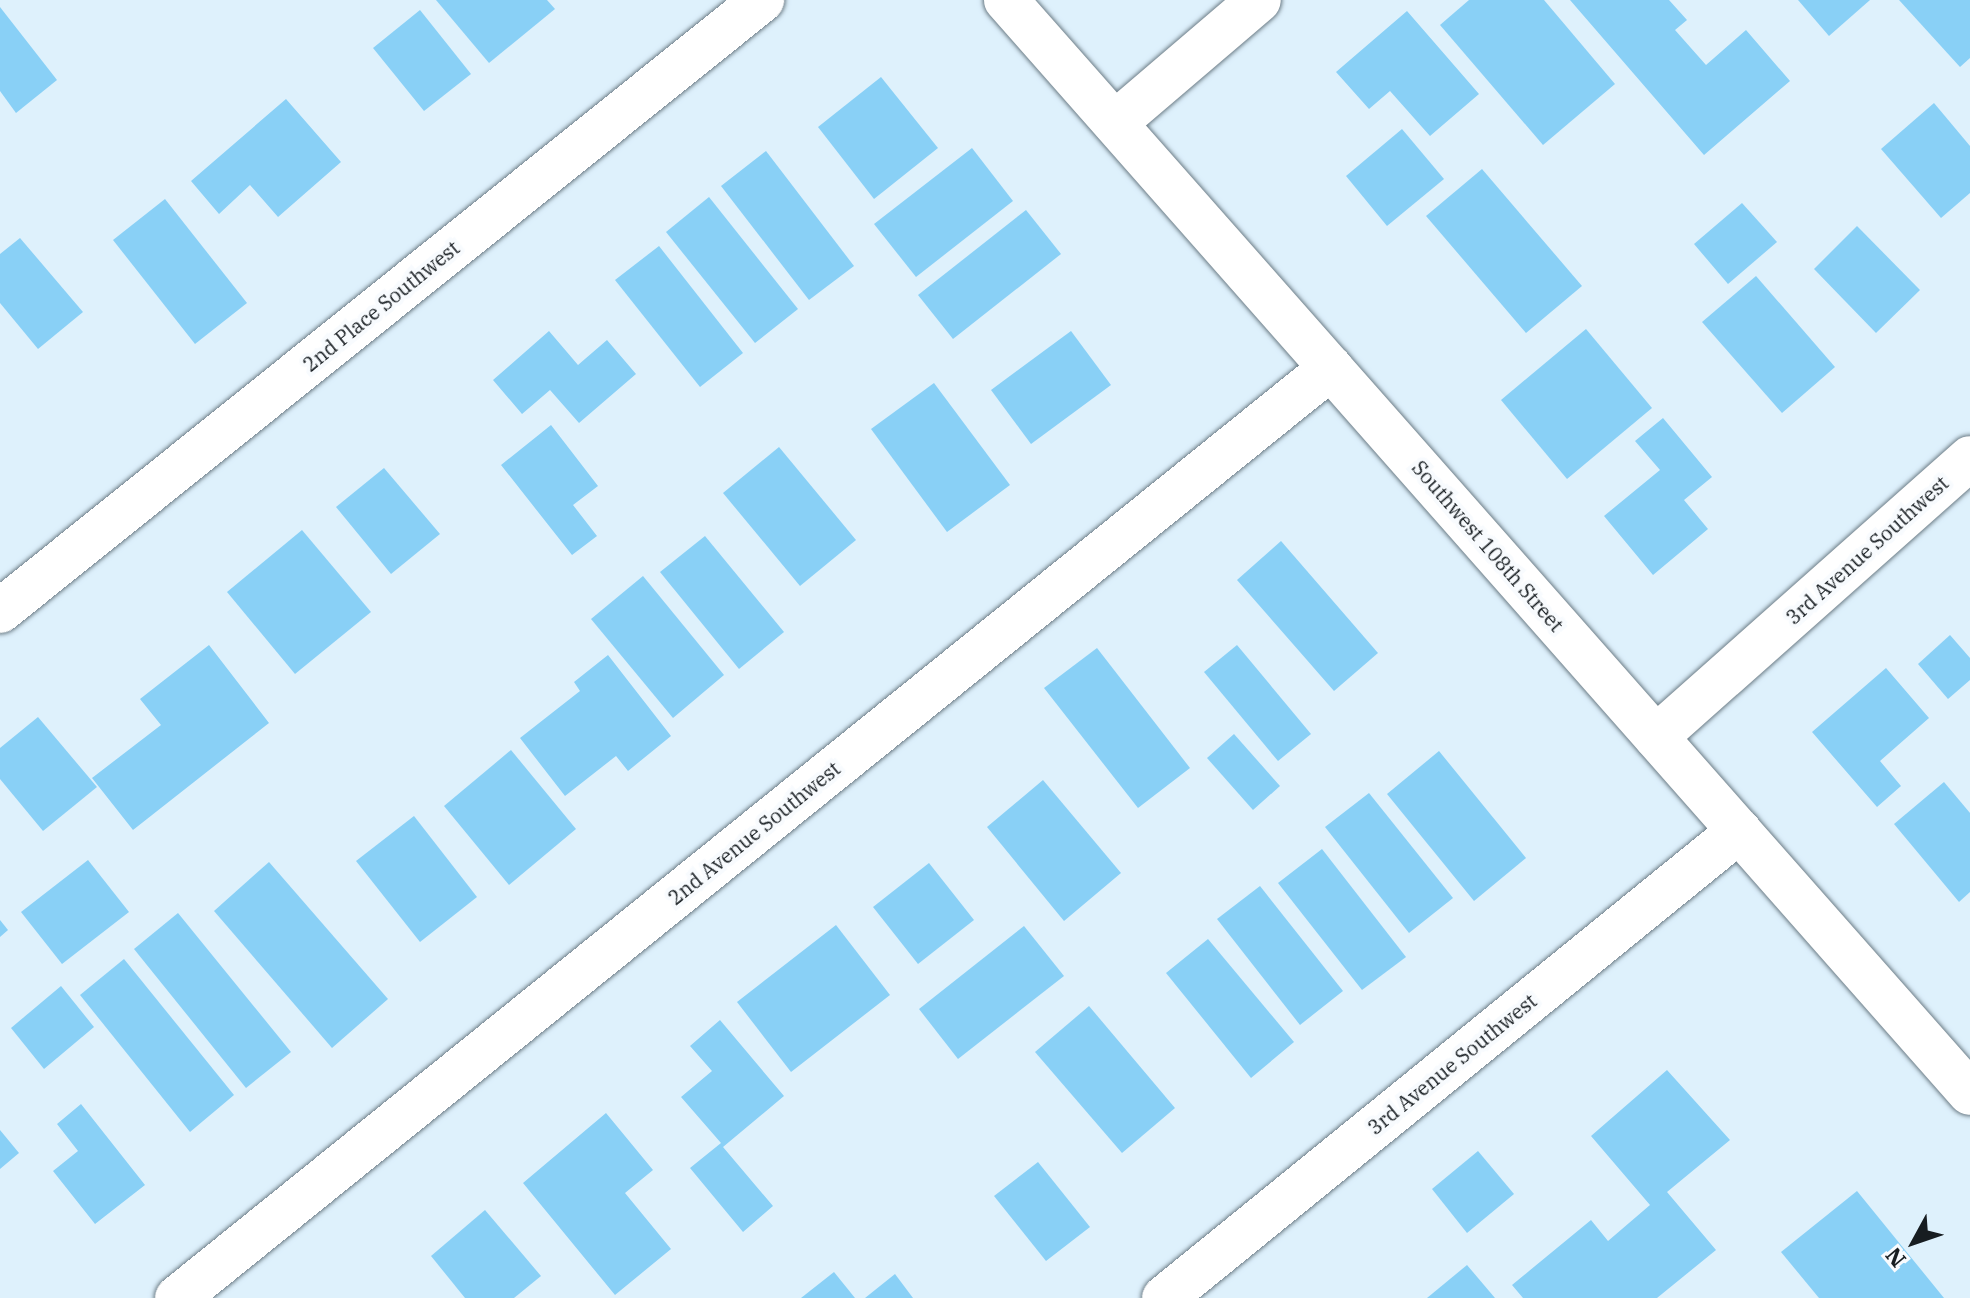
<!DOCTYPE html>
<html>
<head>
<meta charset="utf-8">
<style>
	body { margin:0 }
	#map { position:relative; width:1970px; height:1298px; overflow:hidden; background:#def1fc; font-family:"IBM Plex Serif",serif }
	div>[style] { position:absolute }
	.building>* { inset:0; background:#89d0f6 }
	.roads { filter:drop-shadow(0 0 2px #6d7d87) drop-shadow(0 0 2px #6d7d87) }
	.minor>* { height:44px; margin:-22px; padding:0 22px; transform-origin:22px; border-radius:22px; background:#fff }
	span { translate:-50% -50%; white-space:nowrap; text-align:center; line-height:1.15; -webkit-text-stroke:8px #f8fbfe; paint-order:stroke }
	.street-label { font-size:20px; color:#171d21 }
	.north { position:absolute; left:1874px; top:1202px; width:80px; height:80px; -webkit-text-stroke:6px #f8fbfe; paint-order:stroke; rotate:230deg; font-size:22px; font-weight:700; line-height:32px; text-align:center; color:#171d21 }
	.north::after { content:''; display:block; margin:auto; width:28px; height:36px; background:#171d21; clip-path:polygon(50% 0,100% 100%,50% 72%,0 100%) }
</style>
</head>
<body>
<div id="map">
	<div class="building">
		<i style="clip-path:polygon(436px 0,547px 0,555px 9px,489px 63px)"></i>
		<i style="clip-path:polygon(1469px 0,1544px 0,1615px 84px,1543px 145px,1440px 25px)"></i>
		<i style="clip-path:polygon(1570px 0,1669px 0,1687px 20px,1675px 30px,1706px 65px,1746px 30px,1790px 81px,1704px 155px)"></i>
		<i style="clip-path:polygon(1798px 0,1870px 0,1829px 36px)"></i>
		<i style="clip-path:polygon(1899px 0,1970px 0,1970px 58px,1960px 67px)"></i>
		<i style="clip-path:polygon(0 7px,57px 80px,16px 113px,0 91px)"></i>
		<i style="clip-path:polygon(420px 10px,471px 74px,424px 111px,373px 48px)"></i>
		<i style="clip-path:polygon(1407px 11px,1479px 94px,1430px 136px,1390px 91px,1369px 109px,1336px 72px)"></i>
		<i style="clip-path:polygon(881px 77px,938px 148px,874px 199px,818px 127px)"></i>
		<i style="clip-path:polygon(286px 99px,341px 162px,278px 217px,250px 185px,219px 214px,191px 181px)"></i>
		<i style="clip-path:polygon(1934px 103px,1970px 146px,1970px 193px,1941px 218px,1881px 149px)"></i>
		<i style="clip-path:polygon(1402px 129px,1444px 179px,1387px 226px,1346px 176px)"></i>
		<i style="clip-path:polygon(972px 148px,1013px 201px,916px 277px,874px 224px)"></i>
		<i style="clip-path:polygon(766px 151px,854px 266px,809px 300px,721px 186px)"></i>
		<i style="clip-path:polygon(1482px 169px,1582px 286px,1526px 333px,1426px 216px)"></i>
		<i style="clip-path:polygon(709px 197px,798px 309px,755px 343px,666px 232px)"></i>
		<i style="clip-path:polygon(165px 199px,247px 303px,195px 344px,113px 240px)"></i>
		<i style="clip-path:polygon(1742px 203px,1777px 242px,1728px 284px,1694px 244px)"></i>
		<i style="clip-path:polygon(1026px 210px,1061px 254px,953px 339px,918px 295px)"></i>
		<i style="clip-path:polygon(1857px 226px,1920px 290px,1876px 333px,1814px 269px)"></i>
		<i style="clip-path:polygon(20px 238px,83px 312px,38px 349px,0 303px,0 254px)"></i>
		<i style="clip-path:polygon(659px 246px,743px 353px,700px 387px,615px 280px)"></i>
		<i style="clip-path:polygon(1756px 276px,1835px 367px,1782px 413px,1702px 322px)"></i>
		<i style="clip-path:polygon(1586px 329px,1652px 408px,1567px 479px,1501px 400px)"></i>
		<i style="clip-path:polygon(549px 331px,578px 365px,607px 340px,636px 374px,579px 423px,550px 390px,522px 414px,493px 380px)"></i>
		<i style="clip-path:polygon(1071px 331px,1111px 385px,1031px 444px,991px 390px)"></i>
		<i style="clip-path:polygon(934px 383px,1010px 485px,947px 532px,871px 429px)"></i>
		<i style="clip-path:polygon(1663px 418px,1712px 477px,1684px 500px,1708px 529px,1653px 575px,1604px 516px,1660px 470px,1635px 441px)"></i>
		<i style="clip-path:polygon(551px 425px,598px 486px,573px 505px,597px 536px,572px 555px,501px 465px)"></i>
		<i style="clip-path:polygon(779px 447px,856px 540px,800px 586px,723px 493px)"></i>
		<i style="clip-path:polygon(384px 468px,440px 534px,391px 574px,336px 507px)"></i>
		<i style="clip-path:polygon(302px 530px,371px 612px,295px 674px,227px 592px)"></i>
		<i style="clip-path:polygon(705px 536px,784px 632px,739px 669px,660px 572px)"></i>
		<i style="clip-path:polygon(1281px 541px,1378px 653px,1334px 691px,1237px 580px)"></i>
		<i style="clip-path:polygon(643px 576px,724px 675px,673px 718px,591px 619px)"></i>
		<i style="clip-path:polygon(1950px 635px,1970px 658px,1970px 680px,1948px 699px,1918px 664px)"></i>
		<i style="clip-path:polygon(209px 645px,269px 723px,133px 830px,92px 778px,161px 725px,140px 699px)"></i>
		<i style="clip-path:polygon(1237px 645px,1311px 734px,1278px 761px,1204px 672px)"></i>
		<i style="clip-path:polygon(1097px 648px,1190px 768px,1138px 808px,1044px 688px)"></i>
		<i style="clip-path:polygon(608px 655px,671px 736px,628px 771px,616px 756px,565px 796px,520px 738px,580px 691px,574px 682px)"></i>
		<i style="clip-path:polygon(1886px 668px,1929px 718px,1880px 761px,1901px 786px,1877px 807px,1812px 732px)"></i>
		<i style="clip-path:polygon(38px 717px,97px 787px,43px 831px,0 779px,0 748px)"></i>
		<i style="clip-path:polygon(1234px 734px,1280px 786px,1253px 810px,1207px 758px)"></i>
		<i style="clip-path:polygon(511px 750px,576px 829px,509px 885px,444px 806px)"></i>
		<i style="clip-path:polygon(1439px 751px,1526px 858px,1474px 901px,1387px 794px)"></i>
		<i style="clip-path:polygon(1043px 780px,1121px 873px,1064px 921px,987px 827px)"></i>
		<i style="clip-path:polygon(1944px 782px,1970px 813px,1970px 892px,1959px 902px,1894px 824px)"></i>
		<i style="clip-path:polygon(1369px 793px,1453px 898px,1409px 933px,1325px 827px)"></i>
		<i style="clip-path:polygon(414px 816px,477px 897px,420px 942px,356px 861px)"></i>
		<i style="clip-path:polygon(1322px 849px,1406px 957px,1362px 990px,1278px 883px)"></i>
		<i style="clip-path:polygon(88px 860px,129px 912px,62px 964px,21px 912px)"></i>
		<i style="clip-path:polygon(269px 862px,388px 999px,332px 1048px,214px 911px)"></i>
		<i style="clip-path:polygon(929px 863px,974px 920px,918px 964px,873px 907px)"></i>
		<i style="clip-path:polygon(1260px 886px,1343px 991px,1300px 1025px,1217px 919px)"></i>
		<i style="clip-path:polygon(178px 913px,291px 1052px,246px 1088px,134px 949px)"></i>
		<i style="clip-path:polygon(0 920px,8px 930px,0 937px)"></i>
		<i style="clip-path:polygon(836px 925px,890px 995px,791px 1072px,737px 1002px)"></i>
		<i style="clip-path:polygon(1024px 926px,1064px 976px,958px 1059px,919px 1009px)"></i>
		<i style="clip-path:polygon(1208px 939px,1294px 1042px,1251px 1078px,1166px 973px)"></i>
		<i style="clip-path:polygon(124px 959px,234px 1095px,190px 1132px,80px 995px)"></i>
		<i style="clip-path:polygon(61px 986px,94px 1027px,44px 1069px,11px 1028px)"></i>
		<i style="clip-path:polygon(1089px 1006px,1175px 1108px,1122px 1153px,1035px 1052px)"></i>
		<i style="clip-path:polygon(720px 1020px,784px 1096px,723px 1147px,773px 1206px,743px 1232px,690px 1168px,721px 1143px,681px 1097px,712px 1071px,690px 1046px)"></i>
		<i style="clip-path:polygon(1667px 1070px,1730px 1140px,1667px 1192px,1716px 1250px,1657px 1298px,1523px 1298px,1512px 1285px,1591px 1220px,1608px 1241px,1650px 1205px,1591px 1136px)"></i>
		<i style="clip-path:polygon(81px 1104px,145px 1185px,95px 1224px,53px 1171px,78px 1151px,57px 1124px)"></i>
		<i style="clip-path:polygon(606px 1113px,653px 1170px,625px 1193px,671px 1249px,615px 1295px,523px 1183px)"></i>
		<i style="clip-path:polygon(0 1130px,19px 1153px,0 1169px)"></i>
		<i style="clip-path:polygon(1478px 1151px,1514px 1194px,1467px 1233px,1432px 1189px)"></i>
		<i style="clip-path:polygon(1038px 1162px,1090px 1227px,1046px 1261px,994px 1196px)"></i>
		<i style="clip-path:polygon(1857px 1191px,1944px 1298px,1819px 1298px,1781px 1252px)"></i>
		<i style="clip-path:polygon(485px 1210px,541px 1276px,514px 1298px,465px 1298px,431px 1256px)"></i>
		<i style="clip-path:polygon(1467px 1265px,1495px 1298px,1427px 1298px)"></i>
		<i style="clip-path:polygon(834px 1272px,855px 1298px,801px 1298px)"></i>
		<i style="clip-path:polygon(895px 1274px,913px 1298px,865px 1298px)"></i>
	</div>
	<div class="roads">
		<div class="minor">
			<i style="left:1006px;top:0;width:1457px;rotate:48.59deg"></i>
			<i style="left:1115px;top:123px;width:189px;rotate:-40.5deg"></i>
			<i style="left:0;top:611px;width:977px;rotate:-38.72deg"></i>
			<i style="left:1656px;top:737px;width:420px;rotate:-41.6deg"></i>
			<i style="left:177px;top:1298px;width:1482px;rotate:-38.87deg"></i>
			<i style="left:1164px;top:1298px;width:741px;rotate:-39.08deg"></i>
		</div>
	</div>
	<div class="street-label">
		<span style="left:381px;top:306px;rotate:-39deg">2nd Place Southwest</span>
		<span style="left:1488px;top:546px;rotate:49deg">Southwest 108th Street</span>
		<span style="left:1867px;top:550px;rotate:-42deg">3rd Avenue Southwest</span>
		<span style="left:754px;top:833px;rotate:-39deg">2nd Avenue Southwest</span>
		<span style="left:1452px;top:1064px;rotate:-39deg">3rd Avenue Southwest</span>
	</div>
	<div class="north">N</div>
</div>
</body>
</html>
